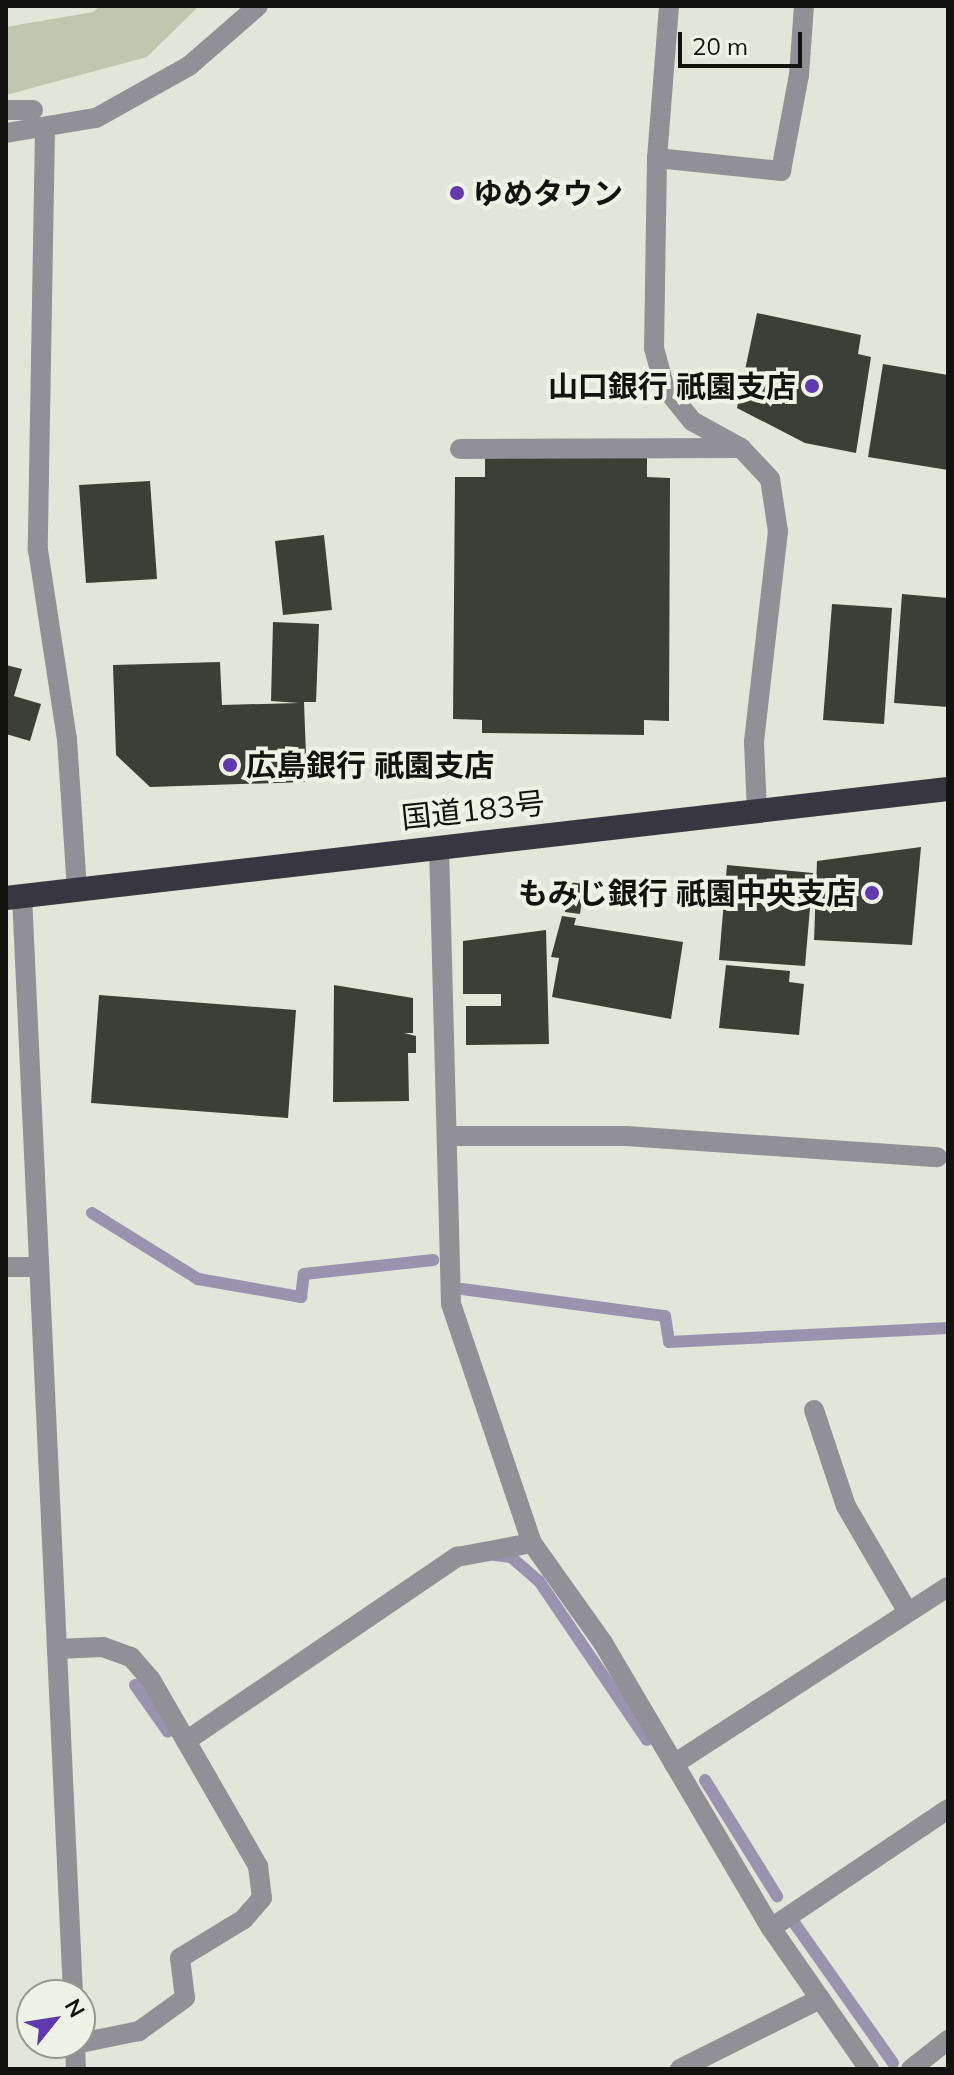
<!DOCTYPE html>
<html>
<head>
<meta charset="utf-8">
<style>
	body { margin:0 }
	#map { position:relative; width:954px; height:2075px; overflow:hidden; background:#e2e6d8; font-family:Mulish,"Noto Sans JP",sans-serif }
	div>[style] { position:absolute }
	.green>* { inset:0; background:#c0c7af }
	.stream>* { height:12px; margin:-6px; padding:0 6px; transform-origin:6px; border-radius:6px; background:#9993b0 }
	.building>* { inset:0; background:#3c3f35 }
	.minor>* { height:20px; margin:-10px; padding:0 10px; transform-origin:10px; border-radius:10px; background:#919096 }
	.highway>* { height:24px; margin:-12px; padding:0 12px; transform-origin:12px; border-radius:12px; background:#383640 }
	.dots>* { width:22px; height:22px; translate:-50% -50%; box-sizing:border-box; border:4px solid #eff3e5; border-radius:50% }
	span { translate:-50% -50%; white-space:nowrap; text-align:center; line-height:1.15; -webkit-text-stroke:8px #eff3e5; paint-order:stroke }
	.poi-label { font-size:30px; color:#12130e; font-weight:700 }
	.left { translate:0 -50%; text-align:left }
	.right { translate:-100% -50%; text-align:right }
	.street-label { font-size:30px; color:#12130e }
	.frame { position:absolute; inset:0; border:8px solid #12130e; pointer-events:none }
	.north { position:absolute; left:16px; top:1979px; width:80px; height:80px; box-sizing:border-box; background:#eff3e5; border:2px solid #97998f; border-radius:50%; rotate:60deg; font-size:22px; font-weight:700; line-height:32px; text-align:center; color:#12130e }
	.north::after { content:''; display:block; margin:auto; width:28px; height:36px; background:#6238b0; clip-path:polygon(50% 0,100% 100%,50% 72%,0 100%) }
	.scale { position:absolute; left:678px; top:32px; width:124px; height:36px; box-sizing:border-box; border:4px solid #12130e; border-top:0; padding-left:10px; font-size:24px; line-height:28px; white-space:nowrap; color:#12130e; -webkit-text-stroke:6px #eff3e5; paint-order:stroke }
</style>
</head>
<body>
<div id="map">
	<div class="green">
		<i style="clip-path:polygon(100px 6px,199px 6px,147px 57px,6px 95px,6px 27px,93px 12px)"></i>
	</div>
	<div class="stream">
		<i style="left:92px;top:1213px;width:125px;rotate:31.9deg"></i>
		<i style="left:198px;top:1279px;width:105px;rotate:9.9deg"></i>
		<i style="left:301px;top:1297px;width:23px;rotate:-83deg"></i>
		<i style="left:304px;top:1274px;width:130px;rotate:-6.2deg"></i>
		<i style="left:462px;top:1289px;width:205px;rotate:7.6deg"></i>
		<i style="left:665px;top:1316px;width:26px;rotate:81deg"></i>
		<i style="left:669px;top:1342px;width:279px;rotate:-2.9deg"></i>
		<i style="left:495px;top:1555px;width:16px;rotate:7deg"></i>
		<i style="left:511px;top:1557px;width:37px;rotate:41deg"></i>
		<i style="left:539px;top:1581px;width:192px;rotate:55.8deg"></i>
		<i style="left:135px;top:1685px;width:57px;rotate:54.9deg"></i>
		<i style="left:705px;top:1780px;width:137px;rotate:58.2deg"></i>
		<i style="left:795px;top:1924px;width:170px;rotate:54.8deg"></i>
	</div>
	<div class="building">
		<i style="clip-path:polygon(757px 313px,861px 335px,858px 354px,871px 357px,856px 453px,805px 443px,737px 408px)"></i>
		<i style="clip-path:polygon(883px 364px,948px 375px,948px 470px,868px 457px)"></i>
		<i style="clip-path:polygon(485px 440px,647px 442px,647px 477px,670px 478px,669px 721px,644px 720px,644px 735px,482px 733px,482px 720px,453px 719px,455px 477px,485px 477px)"></i>
		<i style="clip-path:polygon(150px 481px,157px 579px,86px 583px,79px 485px)"></i>
		<i style="clip-path:polygon(324px 535px,332px 610px,283px 615px,275px 541px)"></i>
		<i style="clip-path:polygon(902px 594px,948px 598px,948px 707px,894px 703px)"></i>
		<i style="clip-path:polygon(832px 604px,892px 608px,884px 724px,823px 720px)"></i>
		<i style="clip-path:polygon(273px 622px,319px 624px,316px 702px,304px 702px,307px 782px,150px 787px,116px 755px,113px 665px,220px 662px,222px 705px,299px 703px,271px 701px)"></i>
		<i style="clip-path:polygon(6px 665px,22px 669px,14px 696px,41px 704px,30px 741px,6px 734px)"></i>
		<i style="clip-path:polygon(921px 847px,912px 945px,814px 940px,817px 861px)"></i>
		<i style="clip-path:polygon(727px 865px,813px 873px,805px 966px,719px 960px)"></i>
		<i style="clip-path:polygon(569px 882px,584px 884px,580px 914px,565px 912px)"></i>
		<i style="clip-path:polygon(562px 916px,576px 918px,574px 925px,683px 942px,671px 1019px,552px 997px,559px 958px,551px 957px)"></i>
		<i style="clip-path:polygon(546px 930px,549px 1044px,466px 1045px,466px 1006px,501px 1006px,501px 994px,463px 994px,463px 941px)"></i>
		<i style="clip-path:polygon(726px 965px,790px 971px,789px 982px,804px 984px,799px 1035px,719px 1028px)"></i>
		<i style="clip-path:polygon(334px 985px,413px 998px,413px 1033px,404px 1033px,416px 1036px,416px 1053px,408px 1053px,409px 1101px,333px 1102px)"></i>
		<i style="clip-path:polygon(99px 995px,296px 1010px,288px 1118px,91px 1103px)"></i>
	</div>
	<div class="minor">
		<i style="left:669px;top:6px;width:152px;rotate:94.5deg"></i>
		<i style="left:657px;top:158px;width:190px;rotate:90.9deg"></i>
		<i style="left:654px;top:348px;width:39px;rotate:75deg"></i>
		<i style="left:664px;top:386px;width:45px;rotate:51.3deg"></i>
		<i style="left:692px;top:421px;width:56px;rotate:28.9deg"></i>
		<i style="left:741px;top:448px;width:42px;rotate:46.9deg"></i>
		<i style="left:770px;top:479px;width:53px;rotate:81.3deg"></i>
		<i style="left:778px;top:531px;width:213px;rotate:96.5deg"></i>
		<i style="left:754px;top:743px;width:70px;rotate:87.5deg"></i>
		<i style="left:6px;top:110px;width:27px"></i>
		<i style="left:45px;top:130px;width:420px;rotate:91deg"></i>
		<i style="left:38px;top:550px;width:191px;rotate:81.3deg"></i>
		<i style="left:67px;top:739px;width:151px;rotate:86.2deg"></i>
		<i style="left:6px;top:133px;width:91px;rotate:-9.5deg"></i>
		<i style="left:96px;top:118px;width:107px;rotate:-29.2deg"></i>
		<i style="left:189px;top:66px;width:91px;rotate:-41deg"></i>
		<i style="left:657px;top:158px;width:125px;rotate:6deg"></i>
		<i style="left:781px;top:171px;width:98px;rotate:-79.4deg"></i>
		<i style="left:799px;top:75px;width:69px;rotate:-85.9deg"></i>
		<i style="left:460px;top:449px;width:280px;rotate:-0.2deg"></i>
		<i style="left:439px;top:846px;width:458px;rotate:88.5deg"></i>
		<i style="left:451px;top:1304px;width:252px;rotate:71.3deg"></i>
		<i style="left:532px;top:1543px;width:123px;rotate:54.6deg"></i>
		<i style="left:603px;top:1643px;width:331px;rotate:59.5deg"></i>
		<i style="left:771px;top:1928px;width:172px;rotate:55.2deg"></i>
		<i style="left:22px;top:896px;width:1100px;rotate:87.34deg"></i>
		<i style="left:447px;top:1136px;width:179px"></i>
		<i style="left:626px;top:1136px;width:312px;rotate:3.9deg"></i>
		<i style="left:6px;top:1267px;width:33px"></i>
		<i style="left:814px;top:1410px;width:101px;rotate:71.6deg"></i>
		<i style="left:846px;top:1506px;width:121px;rotate:59.8deg"></i>
		<i style="left:57px;top:1649px;width:46px;rotate:-2.5deg"></i>
		<i style="left:103px;top:1647px;width:30px;rotate:20deg"></i>
		<i style="left:131px;top:1657px;width:30px;rotate:49deg"></i>
		<i style="left:151px;top:1680px;width:215px;rotate:60.1deg"></i>
		<i style="left:258px;top:1866px;width:32px;rotate:83deg"></i>
		<i style="left:262px;top:1898px;width:28px;rotate:131deg"></i>
		<i style="left:244px;top:1919px;width:75px;rotate:148.6deg"></i>
		<i style="left:180px;top:1958px;width:40px;rotate:82.9deg"></i>
		<i style="left:185px;top:1998px;width:57px;rotate:144.3deg"></i>
		<i style="left:139px;top:2031px;width:60px;rotate:168.5deg"></i>
		<i style="left:186px;top:1741px;width:328px;rotate:-34.2deg"></i>
		<i style="left:457px;top:1557px;width:76px;rotate:-10.6deg"></i>
		<i style="left:674px;top:1764px;width:326px;rotate:-32.9deg"></i>
		<i style="left:771px;top:1928px;width:213px;rotate:-33.9deg"></i>
		<i style="left:75px;top:2043px;width:26px;rotate:88deg"></i>
		<i style="left:680px;top:2069px;width:157px;rotate:-26.6deg"></i>
		<i style="left:911px;top:2069px;width:47px;rotate:-38.1deg"></i>
	</div>
	<div class="highway">
		<i style="left:6px;top:898px;width:948px;rotate:-6.6deg"></i>
	</div>
	<div class="dots">
		<i style="left:457px;top:193px;background:#6238b0"></i>
		<i style="left:812px;top:386px;background:#6238b0"></i>
		<i style="left:230px;top:765px;background:#6238b0"></i>
		<i style="left:872px;top:893px;background:#6238b0"></i>
	</div>
	<div class="poi-label">
		<span class="left" style="left:473px;top:193px">ゆめタウン</span>
		<span class="right" style="left:796px;top:386px">山口銀行 祇園支店</span>
		<span class="left" style="left:246px;top:765px">広島銀行 祇園支店</span>
		<span class="right" style="left:856px;top:893px">もみじ銀行 祇園中央支店</span>
	</div>
	<div class="street-label">
		<span style="left:473px;top:810px;rotate:-6deg">国道183号</span>
	</div>
	<div class="frame"></div>
	<div class="north">N</div>
	<div class="scale">20 m</div>
</div>
</body>
</html>
